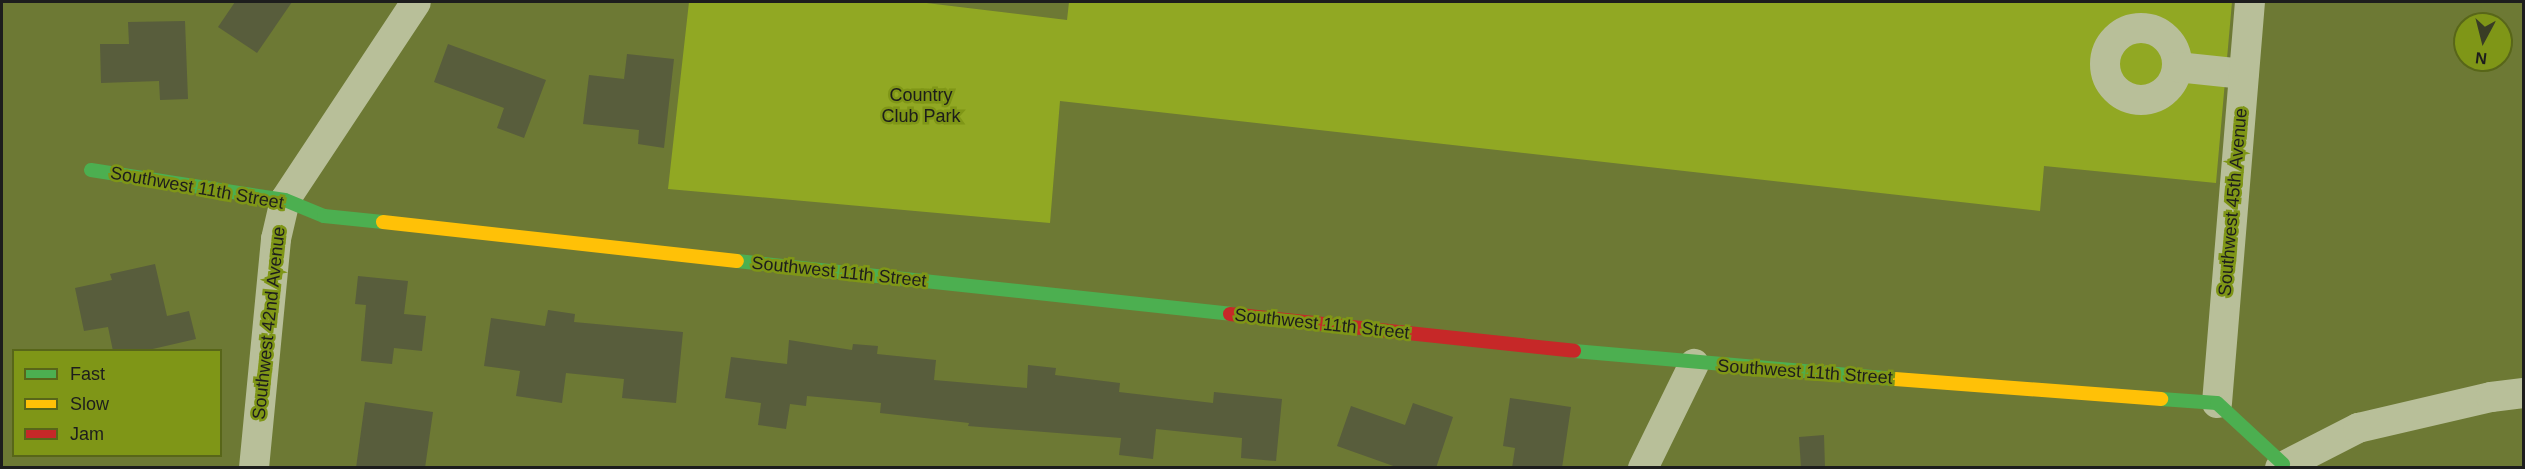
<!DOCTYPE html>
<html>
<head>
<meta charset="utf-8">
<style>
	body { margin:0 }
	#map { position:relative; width:2525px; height:469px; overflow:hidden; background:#6d7934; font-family:Arial,sans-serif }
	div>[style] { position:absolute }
	.green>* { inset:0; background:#91a823 }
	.building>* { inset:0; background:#585d3c }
	.street>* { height:30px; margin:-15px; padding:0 15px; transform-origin:15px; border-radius:15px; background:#b8bf99 }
	.street>.ring { margin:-15px; padding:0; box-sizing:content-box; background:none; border:30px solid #b8bf99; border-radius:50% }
	.fast>* { height:14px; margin:-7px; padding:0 7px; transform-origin:7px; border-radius:7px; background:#4caf50 }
	.slow>* { height:14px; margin:-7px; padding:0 7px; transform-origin:7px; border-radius:7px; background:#ffc107 }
	.jam>* { height:14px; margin:-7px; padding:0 7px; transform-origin:7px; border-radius:7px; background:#c62828 }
	span { translate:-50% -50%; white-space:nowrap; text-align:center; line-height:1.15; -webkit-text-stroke:5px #7f9617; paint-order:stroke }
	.park-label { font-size:18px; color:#1c1d1b }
	.street-label { font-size:18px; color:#1d1d1d }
	.frame { position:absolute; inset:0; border:3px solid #1d1d1d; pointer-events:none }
	.legend { position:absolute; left:12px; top:349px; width:210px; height:108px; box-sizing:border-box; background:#7f9617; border:2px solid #586619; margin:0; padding:8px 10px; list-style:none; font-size:18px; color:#1d1d1d }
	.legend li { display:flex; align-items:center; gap:12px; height:30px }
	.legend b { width:30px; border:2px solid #586619 }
	.north { position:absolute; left:2453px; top:12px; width:60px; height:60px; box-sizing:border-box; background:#7f9617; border:2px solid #586619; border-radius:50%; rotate:187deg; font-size:16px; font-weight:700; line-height:24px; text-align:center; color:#1d1d1d }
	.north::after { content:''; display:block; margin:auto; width:21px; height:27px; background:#393d25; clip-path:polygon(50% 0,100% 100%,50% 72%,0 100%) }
</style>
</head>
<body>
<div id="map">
	<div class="green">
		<i style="clip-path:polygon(689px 2px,918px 2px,1067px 20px,1069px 2px,2232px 2px,2216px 183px,2044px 166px,2040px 211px,1060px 101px,1050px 223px,668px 189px)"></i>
	</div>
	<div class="building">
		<i style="clip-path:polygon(235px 2px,292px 2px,257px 53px,218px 27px)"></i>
		<i style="clip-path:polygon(185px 21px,188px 99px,160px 100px,159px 81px,101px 83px,100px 44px,129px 44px,128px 22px)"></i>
		<i style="clip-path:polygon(448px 44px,546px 80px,524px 138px,497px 128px,504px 108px,434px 82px)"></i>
		<i style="clip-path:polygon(627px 54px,674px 59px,664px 148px,638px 144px,639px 130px,583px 124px,589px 75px,624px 79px)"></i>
		<i style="clip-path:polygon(155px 264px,167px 316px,189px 311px,196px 339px,144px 351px,113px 351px,108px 327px,84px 331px,75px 288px,112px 280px,110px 274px)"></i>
		<i style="clip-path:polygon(358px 276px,408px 281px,404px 314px,426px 316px,422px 351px,394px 348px,392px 364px,361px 361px,366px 305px,355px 304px)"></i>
		<i style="clip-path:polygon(548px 310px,575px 314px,574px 322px,683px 332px,676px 403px,622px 398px,624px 379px,566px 373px,562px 403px,516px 396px,520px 371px,484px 366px,491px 318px,545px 326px)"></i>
		<i style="clip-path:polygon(789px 340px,852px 350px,853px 344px,878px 346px,877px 354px,936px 360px,934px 380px,1027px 388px,1028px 365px,1056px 368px,1055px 375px,1120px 383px,1119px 392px,1213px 403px,1214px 392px,1282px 399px,1276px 461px,1241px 458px,1242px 438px,1156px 429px,1153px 459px,1119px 455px,1121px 438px,968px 426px,969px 423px,880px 413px,881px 403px,807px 396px,806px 406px,790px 404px,786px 429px,758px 425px,761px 403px,725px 398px,731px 357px,787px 364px)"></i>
		<i style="clip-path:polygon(1510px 398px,1571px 407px,1562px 468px,1512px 468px,1515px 448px,1503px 446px)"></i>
		<i style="clip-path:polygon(365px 402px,433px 412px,425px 468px,356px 468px)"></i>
		<i style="clip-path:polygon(1413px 403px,1453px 417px,1436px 468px,1399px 468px,1337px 446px,1351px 406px,1405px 425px)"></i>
		<i style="clip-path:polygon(1824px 435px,1825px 468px,1801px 468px,1799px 437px)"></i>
	</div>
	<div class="street">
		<i class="ring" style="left:2105px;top:28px;width:42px;height:42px"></i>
		<i style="left:2177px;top:67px;width:67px;rotate:6deg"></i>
		<i style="left:2217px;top:403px;width:402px;rotate:-85.3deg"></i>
		<i style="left:254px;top:468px;width:230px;rotate:-84.5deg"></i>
		<i style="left:276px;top:239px;width:40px;rotate:-77deg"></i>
		<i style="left:285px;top:200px;width:237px;rotate:-56.5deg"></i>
		<i style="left:1643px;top:468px;width:116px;rotate:-63.9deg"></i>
		<i style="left:2280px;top:468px;width:88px;rotate:-27.1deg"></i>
		<i style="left:2358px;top:428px;width:137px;rotate:-13.1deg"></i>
		<i style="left:2491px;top:397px;width:33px;rotate:-7deg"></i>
	</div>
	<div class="fast">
		<i style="left:91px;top:170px;width:196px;rotate:8.8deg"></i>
		<i style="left:285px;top:200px;width:42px;rotate:22.3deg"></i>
		<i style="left:324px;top:216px;width:59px;rotate:5.8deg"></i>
		<i style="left:737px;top:261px;width:496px;rotate:6.1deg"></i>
		<i style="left:1574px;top:351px;width:322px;rotate:5deg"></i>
		<i style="left:2161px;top:399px;width:56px;rotate:4.1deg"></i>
		<i style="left:2217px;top:403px;width:90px;rotate:42.7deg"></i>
	</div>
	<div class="slow">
		<i style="left:383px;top:222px;width:356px;rotate:6.3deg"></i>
		<i style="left:1895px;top:379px;width:267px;rotate:4.3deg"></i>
	</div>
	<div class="jam">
		<i style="left:1230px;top:314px;width:346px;rotate:6.1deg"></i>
	</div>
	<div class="park-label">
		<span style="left:921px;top:106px">Country<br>Club Park</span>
	</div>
	<div class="street-label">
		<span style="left:197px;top:188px;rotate:10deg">Southwest 11th Street</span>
		<span style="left:2233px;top:202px;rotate:-85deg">Southwest 45th Avenue</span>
		<span style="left:839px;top:272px;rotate:6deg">Southwest 11th Street</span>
		<span style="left:269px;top:323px;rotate:-84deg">Southwest 42nd Avenue</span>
		<span style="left:1322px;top:324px;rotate:6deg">Southwest 11th Street</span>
		<span style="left:1805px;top:372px;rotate:4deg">Southwest 11th Street</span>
	</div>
	<div class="frame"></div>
	<ul class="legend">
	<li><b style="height:8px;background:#4caf50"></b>Fast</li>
	<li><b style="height:8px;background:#ffc107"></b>Slow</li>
	<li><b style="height:8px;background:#c62828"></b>Jam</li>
	</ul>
	<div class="north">N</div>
</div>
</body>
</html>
